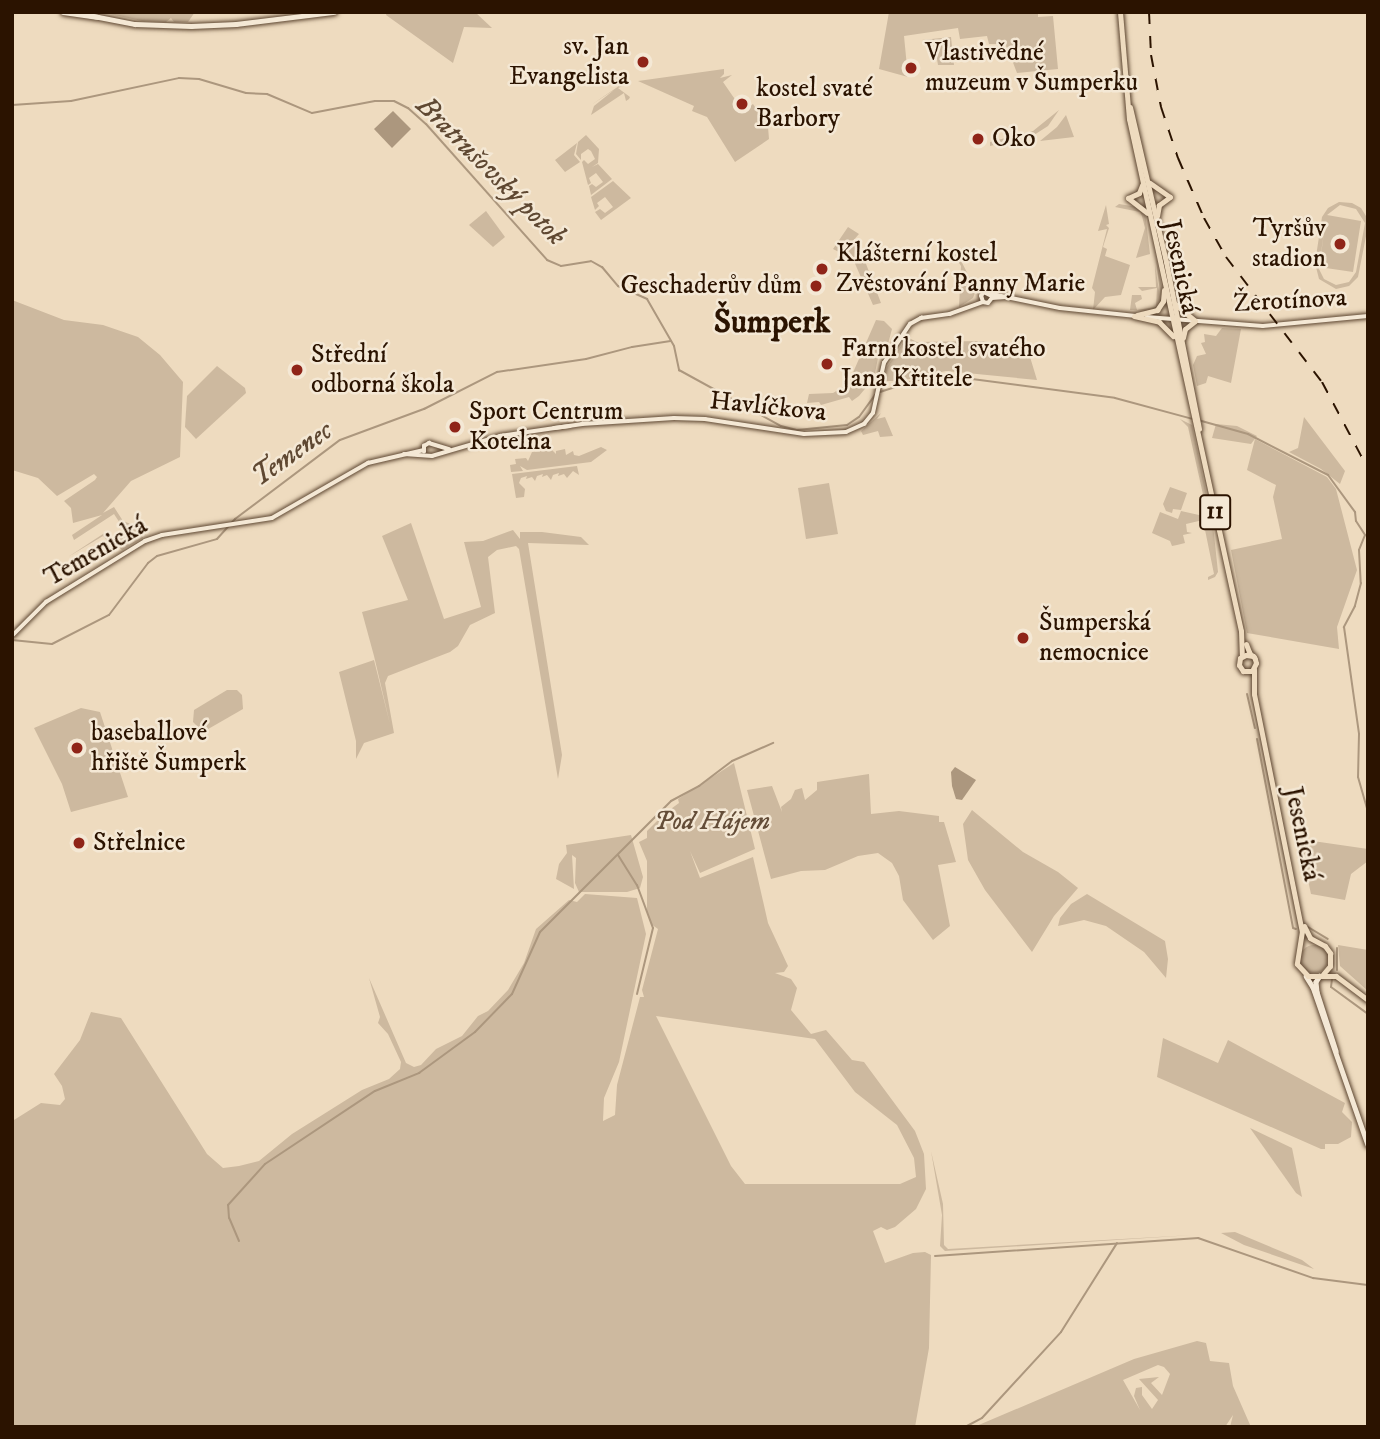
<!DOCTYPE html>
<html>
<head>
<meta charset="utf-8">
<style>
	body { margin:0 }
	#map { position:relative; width:1380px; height:1439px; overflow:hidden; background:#eedbbf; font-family:"IM FELL DW Pica",serif }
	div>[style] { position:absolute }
	.green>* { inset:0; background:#cdb99f }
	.round { border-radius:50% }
	.water>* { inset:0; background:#ac977e }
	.stream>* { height:2px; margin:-1px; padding:0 1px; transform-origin:1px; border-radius:1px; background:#ac977e }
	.roads { filter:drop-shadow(0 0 2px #5c4530) drop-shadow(0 0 2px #5c4530) }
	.tertiary>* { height:3.5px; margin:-1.75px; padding:0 1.75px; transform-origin:1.75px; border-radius:1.75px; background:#f4e8d5 }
	.secondary>* { height:4.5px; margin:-2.25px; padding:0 2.25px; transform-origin:2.25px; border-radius:2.25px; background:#f4e8d5 }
	.primary>* { height:5px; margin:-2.5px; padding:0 2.5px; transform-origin:2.5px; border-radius:2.5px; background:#eedbbf }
	.rail>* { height:2px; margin-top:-1px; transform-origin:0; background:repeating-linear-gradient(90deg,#2b1300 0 12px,transparent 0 24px) }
	.dots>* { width:19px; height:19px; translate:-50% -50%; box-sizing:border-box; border:4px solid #f4e8d5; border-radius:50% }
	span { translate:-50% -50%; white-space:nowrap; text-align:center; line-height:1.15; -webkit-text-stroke:5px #f4e8d5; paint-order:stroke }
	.shield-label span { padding:2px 5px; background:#f4e8d5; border:2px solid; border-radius:5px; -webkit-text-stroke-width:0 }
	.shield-label { font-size:24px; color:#2b1300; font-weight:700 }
	.poi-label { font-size:26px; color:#2b1300 }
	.right { translate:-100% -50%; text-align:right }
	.left { translate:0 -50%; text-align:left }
	.street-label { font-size:26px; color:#2b1300 }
	.park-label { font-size:26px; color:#644d38; font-style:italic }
	.water-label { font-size:28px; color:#5f4832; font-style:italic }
	.district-label { font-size:33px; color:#2b1300; font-weight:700 }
	.frame { position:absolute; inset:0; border:14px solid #2b1300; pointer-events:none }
</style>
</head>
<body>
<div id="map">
	<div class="green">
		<i style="clip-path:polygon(101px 12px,195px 12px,188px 22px,174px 22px,171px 18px,166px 22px,142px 21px)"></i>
		<i style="clip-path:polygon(387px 12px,475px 12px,492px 28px,464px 27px,453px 63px,386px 15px)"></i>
		<i style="clip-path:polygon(889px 12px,1038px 12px,1038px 17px,1053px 16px,1058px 69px,1017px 73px,1012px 60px,1008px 60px,1006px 44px,989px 44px,987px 36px,960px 39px,958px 28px,904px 36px,908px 77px,879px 69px)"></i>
		<i style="clip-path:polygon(951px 37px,954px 65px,938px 65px,934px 41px,922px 40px)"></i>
		<i style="clip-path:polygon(724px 69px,724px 74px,720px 78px,732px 75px,723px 82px,743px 111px,753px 104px,768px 127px,769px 139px,735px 162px,707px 117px,692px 111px,694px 106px,638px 81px)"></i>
		<i style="clip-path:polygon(619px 86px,623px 86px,618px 88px,630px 97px,629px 99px,626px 101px,624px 93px,591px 115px,594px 106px,614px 90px,591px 105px)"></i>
		<i style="clip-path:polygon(1059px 110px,1048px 126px,1034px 135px,990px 146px,990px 142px,1033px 131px)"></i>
		<i style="clip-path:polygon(1066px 115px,1074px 137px,1040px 141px,1057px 127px)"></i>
		<i style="clip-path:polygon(586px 135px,599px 149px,598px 163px,592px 167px,598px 164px,612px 179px,591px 195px,589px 186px,592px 184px,596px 187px,603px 182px,596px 173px,589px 178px,591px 183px,588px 185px,582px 162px,584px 160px,588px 164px,595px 159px,591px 151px,588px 149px,581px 154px,581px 160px,576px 154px,578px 142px)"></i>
		<i style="clip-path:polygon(577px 143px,574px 155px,580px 162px,565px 172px,555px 160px)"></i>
		<i style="clip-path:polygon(613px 181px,631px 198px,601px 220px,595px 212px,600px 209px,605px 213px,613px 207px,605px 197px,597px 203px,599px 206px,595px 210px,591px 197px)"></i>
		<i style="clip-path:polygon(evenodd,1339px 202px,1352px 203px,1361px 208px,1366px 216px,1368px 226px,1358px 277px,1349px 286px,1336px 289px,1319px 279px,1315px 263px,1322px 217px,1328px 208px,1339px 202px,1340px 205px,1356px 209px,1365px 223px,1356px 272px,1349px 282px,1336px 285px,1324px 279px,1319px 269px,1326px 218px,1319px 267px,1353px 272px,1361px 221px,1327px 215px,1340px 205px)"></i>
		<i style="clip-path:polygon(1119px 204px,1137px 207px,1145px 212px,1150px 254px,1136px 258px,1145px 228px,1142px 216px,1140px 212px,1115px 207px)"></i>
		<i style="clip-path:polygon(1106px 205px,1109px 224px,1106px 225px,1109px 228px,1103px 247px,1107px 249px,1105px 256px,1130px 265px,1121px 295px,1105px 297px,1093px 310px,1095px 292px,1092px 288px,1107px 229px,1098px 231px)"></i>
		<i style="clip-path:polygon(486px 211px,505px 237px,493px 247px,469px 225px)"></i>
		<i style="clip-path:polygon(848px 227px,859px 234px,852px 242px,863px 256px,881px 303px,873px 305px,853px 259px,833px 249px)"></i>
		<i style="clip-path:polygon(957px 253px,976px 290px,973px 298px,959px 307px,961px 266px,954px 255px)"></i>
		<i style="clip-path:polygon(1156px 258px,1162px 288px,1162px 298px,1160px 305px,1160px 303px,1155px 309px,1148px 311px,1130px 310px,1132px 295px,1141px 295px,1142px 299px,1135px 303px,1137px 310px,1156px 307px,1157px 288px,1142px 291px,1138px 287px,1156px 287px,1155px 265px,1161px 303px)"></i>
		<i style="clip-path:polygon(12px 300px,64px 320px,103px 325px,138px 337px,160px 355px,183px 382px,180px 457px,131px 481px,103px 513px,114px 507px,123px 521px,141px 528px,143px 538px,122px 550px,117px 546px,116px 551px,103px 536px,68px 557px,106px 532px,113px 542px,127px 534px,114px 514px,74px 540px,72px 535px,102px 515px,73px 523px,71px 508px,64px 501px,95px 480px,97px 477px,94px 474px,57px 496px,38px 478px,12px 470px)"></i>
		<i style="clip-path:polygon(876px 320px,884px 321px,892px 329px,888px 344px,878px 358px,874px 378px,859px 396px,852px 401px,849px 397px,821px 405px,819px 402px,807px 403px,809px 394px,833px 393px,848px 384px)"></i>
		<i style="clip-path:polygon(1222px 328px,1241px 329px,1231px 383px,1208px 376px,1206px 383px,1197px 386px,1193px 365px,1197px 356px,1206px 354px,1201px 343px,1205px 342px,1204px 334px,1216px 336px)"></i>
		<i style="clip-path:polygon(907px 337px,917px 342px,982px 341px,1027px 347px,1037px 380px,946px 371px,900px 381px,883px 381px,887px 367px)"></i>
		<i style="clip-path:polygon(217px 366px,245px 388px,246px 393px,196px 439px,185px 427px,187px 396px)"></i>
		<i style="clip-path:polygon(881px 413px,877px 419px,885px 417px,893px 436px,880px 437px,878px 431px,863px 435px,861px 431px)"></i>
		<i style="clip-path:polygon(1304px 417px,1345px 471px,1340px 484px,1321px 469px,1289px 452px,1298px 448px)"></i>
		<i style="clip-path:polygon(1180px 419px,1192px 425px,1213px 525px,1218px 572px,1215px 577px,1208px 580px,1208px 577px,1214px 574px,1203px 520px,1186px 524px,1187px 532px,1192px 533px,1183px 535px,1185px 543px,1177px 545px,1172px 546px,1170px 541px,1152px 533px,1160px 512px,1178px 519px,1181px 511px,1208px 517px,1188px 427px)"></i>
		<i style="clip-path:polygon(1216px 424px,1237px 426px,1257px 436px,1251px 444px,1212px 438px)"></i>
		<i style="clip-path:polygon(1255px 439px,1327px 477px,1336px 489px,1357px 570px,1337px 627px,1339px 649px,1247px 633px,1231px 550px,1282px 539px,1273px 497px,1276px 485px,1247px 470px)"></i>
		<i style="clip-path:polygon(601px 447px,607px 450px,591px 462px,527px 470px,520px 466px,523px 471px,511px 472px,510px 465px,516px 464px,515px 459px,526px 458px,528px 461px,532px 452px,552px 450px,556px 454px,556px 451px,565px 449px,566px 455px,573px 451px,574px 455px,579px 456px)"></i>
		<i style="clip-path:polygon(577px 466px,579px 475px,573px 471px,567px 478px,564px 474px,558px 476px,559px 473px,553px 475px,551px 480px,547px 475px,542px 477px,543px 474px,537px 476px,535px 481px,532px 477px,526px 479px,527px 476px,521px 478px,519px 483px,525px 489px,524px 497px,516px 498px,512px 474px)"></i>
		<i style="clip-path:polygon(829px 483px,838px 534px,806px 539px,798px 488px)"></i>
		<i style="clip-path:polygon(1170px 487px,1187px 493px,1181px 510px,1173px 509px,1172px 513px,1166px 511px,1163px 504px)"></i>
		<i style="clip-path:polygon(411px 523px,444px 619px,481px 607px,464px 542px,483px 541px,513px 530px,520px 539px,520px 532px,542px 532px,581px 537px,589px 545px,528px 543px,562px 755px,558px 779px,519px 549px,516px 546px,497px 550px,488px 557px,495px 613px,470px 625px,458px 646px,450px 652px,388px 676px,385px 683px,394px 733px,364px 743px,356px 759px,356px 741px,339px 672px,374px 660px,390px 724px,374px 656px,362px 612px,408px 600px,382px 536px)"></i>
		<i style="clip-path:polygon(227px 690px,237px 690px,242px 695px,243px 709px,203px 732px,193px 722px,194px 710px)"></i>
		<i style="clip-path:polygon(81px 708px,100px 712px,128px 797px,71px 812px,62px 784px,34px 728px)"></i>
		<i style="clip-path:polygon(evenodd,734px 763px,755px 849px,700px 873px,690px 851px,700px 878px,753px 857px,768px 923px,788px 966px,784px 972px,775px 973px,791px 979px,797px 988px,791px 1010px,811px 1034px,826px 1030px,852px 1060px,864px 1062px,915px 1131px,924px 1154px,926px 1189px,916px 1209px,895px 1227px,887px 1230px,881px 1227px,873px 1231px,885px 1263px,913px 1253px,925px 1252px,931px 1255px,929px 1348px,915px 1427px,12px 1427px,12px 1117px,14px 1120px,41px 1103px,60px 1105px,65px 1099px,62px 1086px,54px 1074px,80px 1040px,91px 1012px,121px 1018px,207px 1154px,223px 1168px,239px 1166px,259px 1161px,292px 1134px,362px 1090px,389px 1079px,400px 1069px,401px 1062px,388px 1034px,378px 1023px,380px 1017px,369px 978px,406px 1063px,414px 1067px,421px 1065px,436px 1049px,462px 1036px,478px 1016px,488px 1011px,508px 990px,524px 963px,536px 929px,569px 900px,577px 902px,585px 894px,637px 898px,646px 934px,619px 1062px,604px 1098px,603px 1121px,615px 1115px,617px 1085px,639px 1001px,640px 997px,644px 997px,642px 990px,658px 929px,651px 924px,647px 912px,647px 861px,639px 842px,647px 838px,647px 831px,659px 819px,662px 823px,660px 817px,679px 803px,678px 799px,734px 763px,656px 1016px,815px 1039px,855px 1092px,897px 1125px,914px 1158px,916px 1177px,900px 1184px,745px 1184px,731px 1166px,656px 1016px)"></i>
		<i style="clip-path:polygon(869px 774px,871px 814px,899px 811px,939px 816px,939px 822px,944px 822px,956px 862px,938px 865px,950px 926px,933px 940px,903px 900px,899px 876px,892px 863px,878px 853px,858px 856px,825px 870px,801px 871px,771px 879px,747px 790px,772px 786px,782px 812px,781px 807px,791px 799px,795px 790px,802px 788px,805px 800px,817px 790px,817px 782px)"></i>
		<i style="clip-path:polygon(972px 810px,1023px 852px,1058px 872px,1078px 888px,1054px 916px,1032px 952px,985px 890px,968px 860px,963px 824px)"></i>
		<i style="clip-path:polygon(631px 835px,643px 877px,640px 888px,627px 892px,579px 892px,575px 883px,576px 858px,572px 855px,574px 889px,556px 879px,559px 864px,567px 853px,566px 845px)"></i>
		<i style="clip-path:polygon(1299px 839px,1368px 849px,1368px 861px,1351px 874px,1345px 900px,1311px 894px)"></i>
		<i style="clip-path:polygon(1087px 894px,1165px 941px,1168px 959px,1166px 978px,1144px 952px,1106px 926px,1084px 920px,1058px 926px,1060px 918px,1071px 904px)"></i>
		<i class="round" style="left:1300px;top:945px;width:28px;height:28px"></i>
		<i style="clip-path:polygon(1338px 945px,1368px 950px,1368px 991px,1340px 966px)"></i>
		<i style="clip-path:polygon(1163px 1038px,1218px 1063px,1228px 1040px,1345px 1103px,1342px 1112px,1352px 1122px,1351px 1137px,1338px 1144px,1325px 1144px,1325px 1149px,1321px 1149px,1157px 1077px)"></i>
		<i style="clip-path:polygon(1250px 1128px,1292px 1148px,1302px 1197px,1296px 1193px)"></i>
		<i style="clip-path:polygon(931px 1151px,943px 1204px,944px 1245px,948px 1249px,1193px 1235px,945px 1251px,940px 1246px,942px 1215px)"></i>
		<i style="clip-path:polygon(1235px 1232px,1302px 1260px,1314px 1269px,1244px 1245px,1221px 1233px)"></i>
		<i style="clip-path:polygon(evenodd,1197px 1341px,1206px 1343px,1210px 1361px,1229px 1363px,1233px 1386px,1251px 1427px,1230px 1427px,1233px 1415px,1225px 1427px,974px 1427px,1134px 1359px,1197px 1341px,1158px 1365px,1164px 1367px,1170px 1374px,1162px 1395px,1151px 1383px,1159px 1377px,1139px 1379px,1158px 1400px,1152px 1409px,1142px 1395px,1142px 1387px,1136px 1388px,1134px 1396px,1140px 1410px,1123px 1380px,1158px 1365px)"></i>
	</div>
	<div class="water">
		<i style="clip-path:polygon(393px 111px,411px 129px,392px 148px,374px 129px)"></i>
		<i style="clip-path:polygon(955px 767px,976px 780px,962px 800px,956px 799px,952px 786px,951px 772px)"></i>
	</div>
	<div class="stream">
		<i style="left:12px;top:105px;width:59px;rotate:-3.9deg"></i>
		<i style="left:71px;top:101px;width:110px;rotate:-12deg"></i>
		<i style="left:179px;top:78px;width:20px;rotate:3deg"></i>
		<i style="left:199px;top:79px;width:49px;rotate:16.6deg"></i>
		<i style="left:246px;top:93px;width:21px;rotate:3deg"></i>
		<i style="left:267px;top:94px;width:49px;rotate:22.9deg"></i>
		<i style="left:312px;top:113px;width:64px;rotate:-10.8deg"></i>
		<i style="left:375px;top:101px;width:19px"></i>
		<i style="left:394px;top:101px;width:16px;rotate:27deg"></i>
		<i style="left:408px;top:108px;width:24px;rotate:42deg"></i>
		<i style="left:426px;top:124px;width:182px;rotate:48.3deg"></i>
		<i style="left:547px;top:260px;width:15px;rotate:23deg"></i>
		<i style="left:561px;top:266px;width:30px;rotate:-9deg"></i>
		<i style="left:591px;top:261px;width:13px;rotate:29deg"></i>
		<i style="left:602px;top:267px;width:25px;rotate:50deg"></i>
		<i style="left:618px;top:286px;width:32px;rotate:24deg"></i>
		<i style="left:647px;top:299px;width:54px;rotate:60.1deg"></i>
		<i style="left:674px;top:346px;width:25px;rotate:78deg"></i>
		<i style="left:679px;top:370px;width:116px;rotate:28.8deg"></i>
		<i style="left:781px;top:426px;width:16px;rotate:14deg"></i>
		<i style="left:797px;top:430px;width:50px;rotate:-5.7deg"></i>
		<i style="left:847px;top:425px;width:14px;rotate:-34deg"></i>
		<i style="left:859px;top:417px;width:27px;rotate:-54deg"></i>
		<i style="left:880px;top:392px;width:40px;rotate:-18deg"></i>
		<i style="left:918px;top:380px;width:31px;rotate:-7deg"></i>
		<i style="left:949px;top:376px;width:167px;rotate:7.5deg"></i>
		<i style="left:1115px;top:398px;width:81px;rotate:15.1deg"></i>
		<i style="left:1198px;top:420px;width:52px;rotate:15.6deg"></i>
		<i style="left:1248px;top:434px;width:90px;rotate:27.1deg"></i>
		<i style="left:1328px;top:475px;width:46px;rotate:53.9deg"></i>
		<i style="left:1355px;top:512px;width:9px;rotate:84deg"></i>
		<i style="left:1356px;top:521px;width:17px;rotate:57deg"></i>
		<i style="left:1365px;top:535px;width:16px;rotate:112deg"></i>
		<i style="left:1359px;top:550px;width:33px;rotate:87deg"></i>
		<i style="left:1361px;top:583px;width:24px;rotate:105deg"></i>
		<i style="left:1355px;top:606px;width:24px;rotate:118deg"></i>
		<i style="left:1344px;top:627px;width:108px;rotate:82deg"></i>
		<i style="left:1359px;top:734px;width:43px;rotate:91.3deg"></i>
		<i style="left:1358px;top:777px;width:37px;rotate:74deg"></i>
		<i style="left:12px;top:640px;width:40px;rotate:5.7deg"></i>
		<i style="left:52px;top:644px;width:64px;rotate:-27deg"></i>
		<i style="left:109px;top:615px;width:65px;rotate:-53.1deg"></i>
		<i style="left:148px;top:563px;width:11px;rotate:-38deg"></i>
		<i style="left:157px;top:556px;width:62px;rotate:-15.8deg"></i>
		<i style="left:217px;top:539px;width:27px;rotate:-48deg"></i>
		<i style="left:235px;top:519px;width:131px;rotate:-37deg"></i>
		<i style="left:340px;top:440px;width:90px;rotate:-20.3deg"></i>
		<i style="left:424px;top:409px;width:82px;rotate:-26.9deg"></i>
		<i style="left:497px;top:372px;width:90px;rotate:-8.3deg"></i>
		<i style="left:586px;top:359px;width:48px;rotate:-14.6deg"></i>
		<i style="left:632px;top:347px;width:39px;rotate:-9deg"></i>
		<i style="left:1247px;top:694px;width:35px;rotate:77deg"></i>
		<i style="left:1257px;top:739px;width:192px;rotate:79.2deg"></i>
		<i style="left:1293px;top:928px;width:3px;rotate:18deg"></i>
		<i style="left:618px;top:855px;width:36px;rotate:58deg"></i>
		<i style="left:637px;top:885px;width:46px;rotate:69.6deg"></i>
		<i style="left:653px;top:928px;width:68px;rotate:103.6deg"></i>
		<i style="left:1308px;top:927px;width:23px;rotate:31deg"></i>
		<i style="left:1337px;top:948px;width:22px;rotate:90deg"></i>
		<i style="left:1332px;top:979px;width:8px;rotate:97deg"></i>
		<i style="left:1331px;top:987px;width:46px;rotate:36.1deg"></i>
		<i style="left:239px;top:1241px;width:25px;rotate:-113deg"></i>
		<i style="left:229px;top:1218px;width:13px;rotate:-94deg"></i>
		<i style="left:228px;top:1205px;width:55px;rotate:-47.9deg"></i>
		<i style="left:265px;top:1164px;width:132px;rotate:-33.6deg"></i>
		<i style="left:375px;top:1091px;width:48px;rotate:-22.2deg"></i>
		<i style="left:419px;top:1073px;width:69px;rotate:-36.2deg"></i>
		<i style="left:475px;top:1032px;width:53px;rotate:-45.8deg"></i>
		<i style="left:512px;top:994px;width:68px;rotate:-65.7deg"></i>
		<i style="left:540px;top:932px;width:185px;rotate:-45deg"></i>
		<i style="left:671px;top:801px;width:32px;rotate:-28deg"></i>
		<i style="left:699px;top:786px;width:41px;rotate:-37.1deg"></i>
		<i style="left:732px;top:761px;width:45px;rotate:-23.7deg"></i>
		<i style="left:935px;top:1256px;width:264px;rotate:-3.9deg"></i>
		<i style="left:1198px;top:1238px;width:122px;rotate:19.2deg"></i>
		<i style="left:1313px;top:1278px;width:55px;rotate:7.3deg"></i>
		<i style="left:965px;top:1427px;width:19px;rotate:-28deg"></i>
		<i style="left:982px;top:1418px;width:117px;rotate:-47.4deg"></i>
		<i style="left:1061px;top:1332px;width:105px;rotate:-57.8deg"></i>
	</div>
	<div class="roads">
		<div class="tertiary">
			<i style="left:992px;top:294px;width:69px;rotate:11.6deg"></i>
			<i style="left:1060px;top:308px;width:76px;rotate:6deg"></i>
			<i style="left:983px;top:302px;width:6px;rotate:-108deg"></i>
			<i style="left:981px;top:296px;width:5px;rotate:-53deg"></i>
			<i style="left:984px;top:292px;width:9px;rotate:27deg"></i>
			<i style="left:1147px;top:317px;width:116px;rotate:4.4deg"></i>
			<i style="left:1263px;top:326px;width:105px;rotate:-5.4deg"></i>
			<i style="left:554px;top:428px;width:16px;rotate:-7deg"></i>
			<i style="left:424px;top:452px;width:6px;rotate:-90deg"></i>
			<i style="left:424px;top:446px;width:6px;rotate:-31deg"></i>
			<i style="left:429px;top:443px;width:21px;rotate:17deg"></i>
			<i style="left:404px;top:454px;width:28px;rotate:4deg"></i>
			<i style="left:432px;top:456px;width:71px;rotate:-16.4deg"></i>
			<i style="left:500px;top:436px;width:83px;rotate:-8.3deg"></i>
			<i style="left:582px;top:424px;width:92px;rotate:-3.7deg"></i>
			<i style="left:674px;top:418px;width:31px;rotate:2deg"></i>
			<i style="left:705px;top:419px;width:100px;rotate:8.6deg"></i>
			<i style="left:804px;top:434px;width:42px;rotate:-2.7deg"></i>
			<i style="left:846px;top:432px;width:20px;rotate:-24deg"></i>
			<i style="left:864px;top:424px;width:14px;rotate:-51deg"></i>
			<i style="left:873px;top:413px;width:51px;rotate:-77.6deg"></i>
			<i style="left:884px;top:363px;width:47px;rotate:-56.3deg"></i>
			<i style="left:910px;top:324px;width:13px;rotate:-29deg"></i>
			<i style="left:921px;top:318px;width:29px;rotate:-8deg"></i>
			<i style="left:950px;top:314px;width:35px;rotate:-20deg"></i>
			<i style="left:983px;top:302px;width:5px;rotate:11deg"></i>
			<i style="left:988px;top:303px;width:6px;rotate:-51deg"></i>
			<i style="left:992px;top:298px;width:14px;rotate:-4deg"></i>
			<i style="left:12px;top:636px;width:48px;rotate:-45deg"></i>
			<i style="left:46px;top:602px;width:116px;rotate:-31.6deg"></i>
			<i style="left:145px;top:541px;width:18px;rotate:-19deg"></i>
			<i style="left:162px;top:535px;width:111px;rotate:-8.8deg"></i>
			<i style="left:272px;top:518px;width:111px;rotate:-29.8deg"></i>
			<i style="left:368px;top:463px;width:57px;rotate:-13.1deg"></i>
		</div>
		<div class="secondary">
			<i style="left:63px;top:12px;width:35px;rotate:8deg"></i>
			<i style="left:73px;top:12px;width:63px;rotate:11deg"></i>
			<i style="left:135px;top:24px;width:56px;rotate:2deg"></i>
			<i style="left:191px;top:26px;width:45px;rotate:-2.5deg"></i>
			<i style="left:236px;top:24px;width:99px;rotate:-7deg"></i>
			<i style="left:1306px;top:976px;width:13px;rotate:58deg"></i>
			<i style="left:1313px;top:987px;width:167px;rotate:70.8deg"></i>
			<i style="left:1320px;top:976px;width:7px;rotate:124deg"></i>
			<i style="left:1316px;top:982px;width:10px;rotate:84deg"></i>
			<i style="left:1317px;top:992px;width:62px;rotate:72.1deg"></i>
		</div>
		<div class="primary">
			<i style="left:1120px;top:12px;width:107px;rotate:85.2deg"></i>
			<i style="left:1129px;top:119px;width:524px;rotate:77.66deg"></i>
			<i style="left:1241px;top:631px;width:25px;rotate:88deg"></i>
			<i style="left:1130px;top:107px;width:159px;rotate:76.9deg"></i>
			<i style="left:1166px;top:262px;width:170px;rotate:78.8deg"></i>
			<i style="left:1150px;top:183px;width:24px;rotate:35deg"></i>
			<i style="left:1170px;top:197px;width:14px;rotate:144deg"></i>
			<i style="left:1159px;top:205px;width:11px;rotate:100deg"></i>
			<i style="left:1128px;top:198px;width:12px;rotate:-24deg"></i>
			<i style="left:1139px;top:193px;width:9px;rotate:-69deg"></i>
			<i style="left:1128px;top:198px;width:24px;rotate:38deg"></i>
			<i style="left:1175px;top:304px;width:26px;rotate:40deg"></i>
			<i style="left:1195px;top:321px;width:13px;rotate:141deg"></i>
			<i style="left:1185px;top:329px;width:9px;rotate:103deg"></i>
			<i style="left:1137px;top:315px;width:21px;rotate:-14deg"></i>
			<i style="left:1157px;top:310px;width:11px;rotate:-56deg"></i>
			<i style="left:1163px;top:301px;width:11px;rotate:-85deg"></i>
			<i style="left:1134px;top:316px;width:26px;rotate:13deg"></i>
			<i style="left:1159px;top:322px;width:20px;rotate:45deg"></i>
			<i style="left:1246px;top:644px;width:9px;rotate:69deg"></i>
			<i style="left:1249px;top:652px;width:2px;rotate:63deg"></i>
			<i style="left:1250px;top:654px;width:4px;rotate:34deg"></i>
			<i style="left:1253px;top:656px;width:1px;rotate:45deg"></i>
			<i style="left:1254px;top:657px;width:2px;rotate:63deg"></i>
			<i style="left:1255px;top:659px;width:4px;rotate:76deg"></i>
			<i style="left:1256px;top:663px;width:9px;rotate:117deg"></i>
			<i style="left:1252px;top:671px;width:9px;rotate:180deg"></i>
			<i style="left:1243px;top:671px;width:7px;rotate:-124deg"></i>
			<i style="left:1239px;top:665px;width:7px;rotate:-82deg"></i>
			<i style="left:1240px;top:658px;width:7px;rotate:-27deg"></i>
			<i style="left:1246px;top:655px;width:7px;rotate:8deg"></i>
			<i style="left:1254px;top:669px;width:25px;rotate:90deg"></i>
			<i style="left:1254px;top:694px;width:242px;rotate:78.6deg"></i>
			<i style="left:1302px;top:931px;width:33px;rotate:99deg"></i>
			<i style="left:1297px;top:964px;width:16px;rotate:47deg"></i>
			<i style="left:1308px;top:976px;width:28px"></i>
			<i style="left:1336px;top:976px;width:40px;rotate:37deg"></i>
			<i style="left:1304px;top:926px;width:13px;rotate:63deg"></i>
			<i style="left:1310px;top:938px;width:17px;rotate:28deg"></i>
			<i style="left:1325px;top:946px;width:9px;rotate:54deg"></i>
			<i style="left:1330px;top:953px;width:13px;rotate:90deg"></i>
			<i style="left:1330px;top:966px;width:11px;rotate:131deg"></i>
		</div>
	</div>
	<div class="rail">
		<i style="left:1149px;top:12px;width:43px;rotate:87.3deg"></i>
		<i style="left:1151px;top:55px;width:53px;rotate:79.1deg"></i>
		<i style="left:1161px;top:107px;width:54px;rotate:71.6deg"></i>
		<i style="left:1178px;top:158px;width:65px;rotate:66.6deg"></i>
		<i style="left:1204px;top:218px;width:45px;rotate:60.6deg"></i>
		<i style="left:1226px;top:257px;width:158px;rotate:52.5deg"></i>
		<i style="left:1322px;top:382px;width:98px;rotate:62.1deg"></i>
	</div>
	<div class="dots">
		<i style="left:643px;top:62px;background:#8f2418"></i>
		<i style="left:911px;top:68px;background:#8f2418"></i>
		<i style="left:742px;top:104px;background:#8f2418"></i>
		<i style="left:978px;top:139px;background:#8f2418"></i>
		<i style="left:1340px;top:244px;background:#8f2418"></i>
		<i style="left:822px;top:269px;background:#8f2418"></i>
		<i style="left:816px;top:286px;background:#8f2418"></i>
		<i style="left:827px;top:364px;background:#8f2418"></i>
		<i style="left:297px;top:370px;background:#8f2418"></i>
		<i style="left:455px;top:427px;background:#8f2418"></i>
		<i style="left:1023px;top:638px;background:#8f2418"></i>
		<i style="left:77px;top:748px;background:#8f2418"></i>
		<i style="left:79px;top:843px;background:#8f2418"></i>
	</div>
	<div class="shield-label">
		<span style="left:1215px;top:512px">11</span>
	</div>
	<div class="poi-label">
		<span class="right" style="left:629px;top:62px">sv. Jan<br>Evangelista</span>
		<span class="left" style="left:925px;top:68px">Vlastivědné<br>muzeum v Šumperku</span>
		<span class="left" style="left:756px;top:104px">kostel svaté<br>Barbory</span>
		<span class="left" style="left:992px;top:139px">Oko</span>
		<span class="right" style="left:1326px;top:244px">Tyršův<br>stadion</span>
		<span class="left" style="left:836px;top:269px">Klášterní kostel<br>Zvěstování Panny Marie</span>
		<span class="right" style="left:802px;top:286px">Geschaderův dům</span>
		<span class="left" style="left:841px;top:364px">Farní kostel svatého<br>Jana Křtitele</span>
		<span class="left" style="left:311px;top:370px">Střední<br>odborná škola</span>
		<span class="left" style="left:469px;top:427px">Sport Centrum<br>Kotelna</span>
		<span class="left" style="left:1039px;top:638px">Šumperská<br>nemocnice</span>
		<span class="left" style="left:91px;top:748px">baseballové<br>hřiště Šumperk</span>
		<span class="left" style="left:93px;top:843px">Střelnice</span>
	</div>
	<div class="street-label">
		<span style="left:1180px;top:267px;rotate:78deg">Jesenická</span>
		<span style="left:1290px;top:301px;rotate:-3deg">Žerotínova</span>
		<span style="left:768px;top:407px;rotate:6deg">Havlíčkova</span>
		<span style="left:96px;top:552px;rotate:-30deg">Temenická</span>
		<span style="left:1302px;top:834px;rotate:78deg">Jesenická</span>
	</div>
	<div class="park-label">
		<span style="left:712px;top:822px">Pod Hájem</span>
	</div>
	<div class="water-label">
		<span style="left:491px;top:171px;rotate:45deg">Bratrušovský potok</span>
		<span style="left:292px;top:454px;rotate:-35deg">Temenec</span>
	</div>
	<div class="district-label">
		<span style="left:772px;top:323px">Šumperk</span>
	</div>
	<div class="frame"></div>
</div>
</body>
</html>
